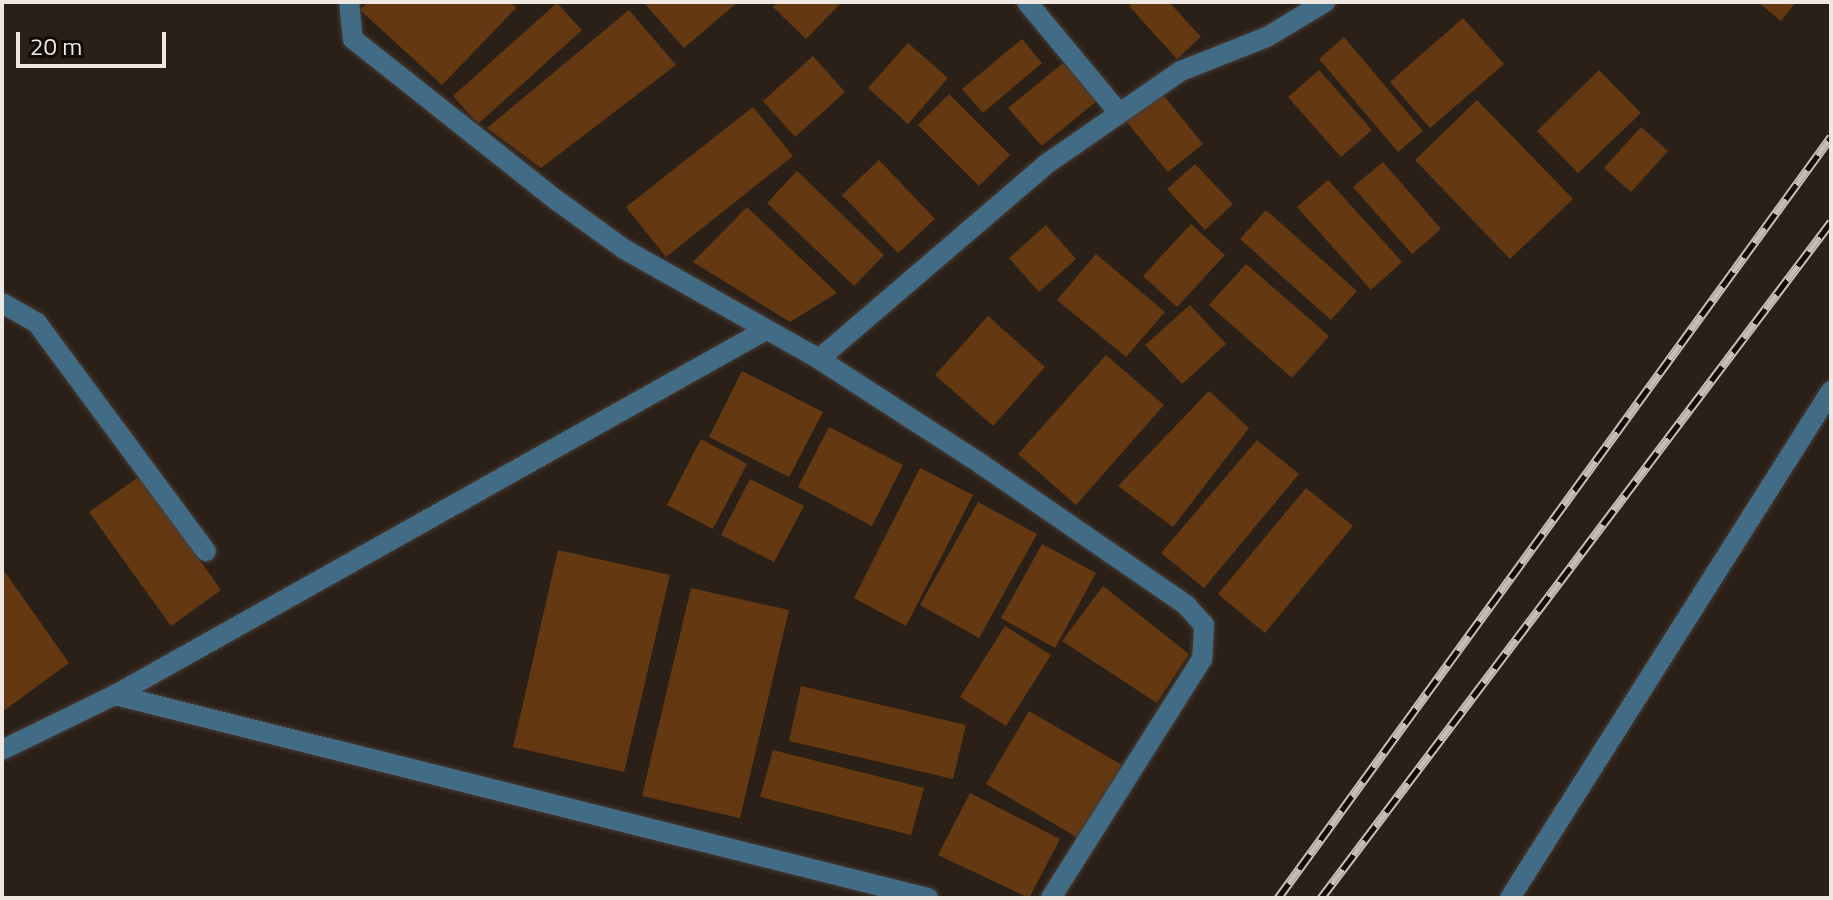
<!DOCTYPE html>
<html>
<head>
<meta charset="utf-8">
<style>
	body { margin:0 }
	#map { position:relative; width:1833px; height:900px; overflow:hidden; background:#2b2018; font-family:"Titillium Web",sans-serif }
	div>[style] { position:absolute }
	.building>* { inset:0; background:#643912 }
	.roads { filter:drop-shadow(0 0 2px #463c34) drop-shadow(0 0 2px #463c34) }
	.lane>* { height:20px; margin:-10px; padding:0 10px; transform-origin:10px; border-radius:10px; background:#426c86 }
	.street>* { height:20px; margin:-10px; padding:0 10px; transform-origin:10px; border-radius:10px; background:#426c86 }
	.rail>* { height:9px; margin-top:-4.5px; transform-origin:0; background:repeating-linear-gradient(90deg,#100b07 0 18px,#c5bdb7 0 36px); box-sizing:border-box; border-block:2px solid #c5bdb7 }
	span { translate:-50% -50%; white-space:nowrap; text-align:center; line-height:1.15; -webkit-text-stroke:7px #100b07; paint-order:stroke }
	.frame { position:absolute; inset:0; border:4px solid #efe7e2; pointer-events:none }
	.scale { position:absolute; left:16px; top:32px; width:150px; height:36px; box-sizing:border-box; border:4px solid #efe7e2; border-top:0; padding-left:10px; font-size:24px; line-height:28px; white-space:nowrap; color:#efe7e2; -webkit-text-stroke:6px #100b07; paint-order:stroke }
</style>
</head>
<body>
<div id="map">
	<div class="building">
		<i style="clip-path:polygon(368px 2px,510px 2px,516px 8px,442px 85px,360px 10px)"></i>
		<i style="clip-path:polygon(643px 2px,738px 2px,684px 48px)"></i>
		<i style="clip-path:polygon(778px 2px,842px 2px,806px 39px,773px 7px)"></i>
		<i style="clip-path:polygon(1134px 2px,1169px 2px,1201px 37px,1177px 59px,1129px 6px)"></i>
		<i style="clip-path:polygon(1758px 2px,1796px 2px,1781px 21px)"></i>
		<i style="clip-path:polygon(557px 3px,582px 30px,478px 124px,453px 96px)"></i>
		<i style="clip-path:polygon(629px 10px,676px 65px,541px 168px,487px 128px)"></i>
		<i style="clip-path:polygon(1463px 18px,1504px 64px,1430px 128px,1390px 82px)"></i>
		<i style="clip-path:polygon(1344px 37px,1423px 131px,1398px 152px,1319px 59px)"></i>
		<i style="clip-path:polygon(1022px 39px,1042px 63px,983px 113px,962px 89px)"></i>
		<i style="clip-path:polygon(908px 43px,948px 78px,908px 124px,868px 88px)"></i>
		<i style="clip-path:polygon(813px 56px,845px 92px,795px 137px,763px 101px)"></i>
		<i style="clip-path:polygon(1063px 63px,1098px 100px,1042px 146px,1008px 108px)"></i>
		<i style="clip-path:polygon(1319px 70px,1372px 130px,1341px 157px,1288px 97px)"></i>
		<i style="clip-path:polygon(1599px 70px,1641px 113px,1578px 173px,1537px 131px)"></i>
		<i style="clip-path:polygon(1160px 91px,1203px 144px,1168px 172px,1125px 120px)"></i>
		<i style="clip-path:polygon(949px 94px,1010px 155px,979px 186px,918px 125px)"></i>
		<i style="clip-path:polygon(1477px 100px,1573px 199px,1510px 259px,1415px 160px)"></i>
		<i style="clip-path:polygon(753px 107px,793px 156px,666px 257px,626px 207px)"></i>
		<i style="clip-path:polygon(1641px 127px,1668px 151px,1631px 192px,1604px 168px)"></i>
		<i style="clip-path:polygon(879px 160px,935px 219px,898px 253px,842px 195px)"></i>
		<i style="clip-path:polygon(1383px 162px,1441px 229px,1412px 254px,1353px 187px)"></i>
		<i style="clip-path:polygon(1195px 164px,1233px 204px,1205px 230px,1167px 189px)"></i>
		<i style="clip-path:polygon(797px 171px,884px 255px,854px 286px,767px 203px)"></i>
		<i style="clip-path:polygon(1328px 180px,1402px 262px,1371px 290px,1297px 207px)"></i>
		<i style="clip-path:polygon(747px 207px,837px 293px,790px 322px,693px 262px)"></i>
		<i style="clip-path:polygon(1266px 210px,1357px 291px,1331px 320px,1240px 239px)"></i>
		<i style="clip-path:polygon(1191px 224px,1225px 255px,1177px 307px,1143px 276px)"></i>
		<i style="clip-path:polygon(1046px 225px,1076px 259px,1039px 292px,1009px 258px)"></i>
		<i style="clip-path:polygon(1096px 254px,1165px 312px,1126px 357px,1057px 300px)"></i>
		<i style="clip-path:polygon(1246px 264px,1329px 336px,1292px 378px,1209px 305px)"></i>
		<i style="clip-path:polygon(1190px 305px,1226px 344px,1182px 384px,1145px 345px)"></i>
		<i style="clip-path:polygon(988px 316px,1045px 367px,993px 426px,935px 375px)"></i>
		<i style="clip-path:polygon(1106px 355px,1164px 405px,1076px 505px,1018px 454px)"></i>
		<i style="clip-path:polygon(742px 371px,823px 412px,789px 477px,709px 437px)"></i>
		<i style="clip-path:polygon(1209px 391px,1249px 428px,1173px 527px,1118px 486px)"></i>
		<i style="clip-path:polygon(829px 427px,903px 465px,872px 526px,798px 487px)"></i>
		<i style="clip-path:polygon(701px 439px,747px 464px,713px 529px,667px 505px)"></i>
		<i style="clip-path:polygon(1257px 440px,1299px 474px,1204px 588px,1161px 553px)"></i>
		<i style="clip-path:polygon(920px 468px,973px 495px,906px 626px,854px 598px)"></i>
		<i style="clip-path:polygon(140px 476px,221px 590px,171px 626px,89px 512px)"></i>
		<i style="clip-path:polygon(750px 479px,804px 506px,774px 562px,721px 535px)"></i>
		<i style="clip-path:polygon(1306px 488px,1353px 526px,1265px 633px,1218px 594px)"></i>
		<i style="clip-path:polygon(978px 502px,1037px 534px,979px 638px,920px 605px)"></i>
		<i style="clip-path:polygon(1042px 544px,1096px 573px,1055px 648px,1001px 618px)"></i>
		<i style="clip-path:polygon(558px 550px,670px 575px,624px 772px,513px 747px)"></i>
		<i style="clip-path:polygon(2px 568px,69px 663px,2px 712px)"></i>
		<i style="clip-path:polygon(1103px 586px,1189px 654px,1157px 703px,1062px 641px)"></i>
		<i style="clip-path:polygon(691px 588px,789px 610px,740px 818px,642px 796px)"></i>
		<i style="clip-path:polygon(1005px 626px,1051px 655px,1006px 726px,960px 697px)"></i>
		<i style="clip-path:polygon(801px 686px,966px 725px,953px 779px,789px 741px)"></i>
		<i style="clip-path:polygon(1029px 711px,1122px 765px,1078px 838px,986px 784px)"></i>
		<i style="clip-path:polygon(773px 750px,924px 788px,911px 835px,760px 797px)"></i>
		<i style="clip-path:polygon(970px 793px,1060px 839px,1029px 898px,938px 855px)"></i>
	</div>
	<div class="roads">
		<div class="lane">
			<i style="left:2px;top:303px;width:40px;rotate:29.7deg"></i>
			<i style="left:37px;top:323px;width:284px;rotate:53.5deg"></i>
		</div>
		<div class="street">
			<i style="left:349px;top:2px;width:37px;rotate:84deg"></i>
			<i style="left:353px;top:39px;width:263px;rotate:38.4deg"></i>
			<i style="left:559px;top:202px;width:80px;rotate:35.9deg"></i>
			<i style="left:624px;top:249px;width:224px;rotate:29.4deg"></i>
			<i style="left:819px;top:359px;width:193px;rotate:32.9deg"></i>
			<i style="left:981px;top:464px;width:249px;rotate:34.5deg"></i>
			<i style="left:1186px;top:605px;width:27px;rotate:48deg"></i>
			<i style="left:1204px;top:625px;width:34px;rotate:93deg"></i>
			<i style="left:1202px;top:659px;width:283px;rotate:122.3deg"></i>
			<i style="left:1027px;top:2px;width:144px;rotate:50.3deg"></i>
			<i style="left:819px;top:359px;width:298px;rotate:-40.6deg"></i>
			<i style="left:1045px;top:165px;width:165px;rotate:-34.7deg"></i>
			<i style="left:1181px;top:71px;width:92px;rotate:-21.6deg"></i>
			<i style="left:1267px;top:37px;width:68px;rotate:-31.1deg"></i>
			<i style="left:115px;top:695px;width:838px;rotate:14.02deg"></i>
			<i style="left:2px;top:750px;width:126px;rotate:-26deg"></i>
			<i style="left:115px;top:695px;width:744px;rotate:-29.29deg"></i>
			<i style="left:1510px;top:898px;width:600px;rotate:-57.66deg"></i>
		</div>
	</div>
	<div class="rail">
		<i style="left:1278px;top:898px;width:941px;rotate:-54deg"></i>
		<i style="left:1321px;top:898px;width:847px;rotate:-52.97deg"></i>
	</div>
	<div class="frame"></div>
	<div class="scale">20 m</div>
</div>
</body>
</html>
